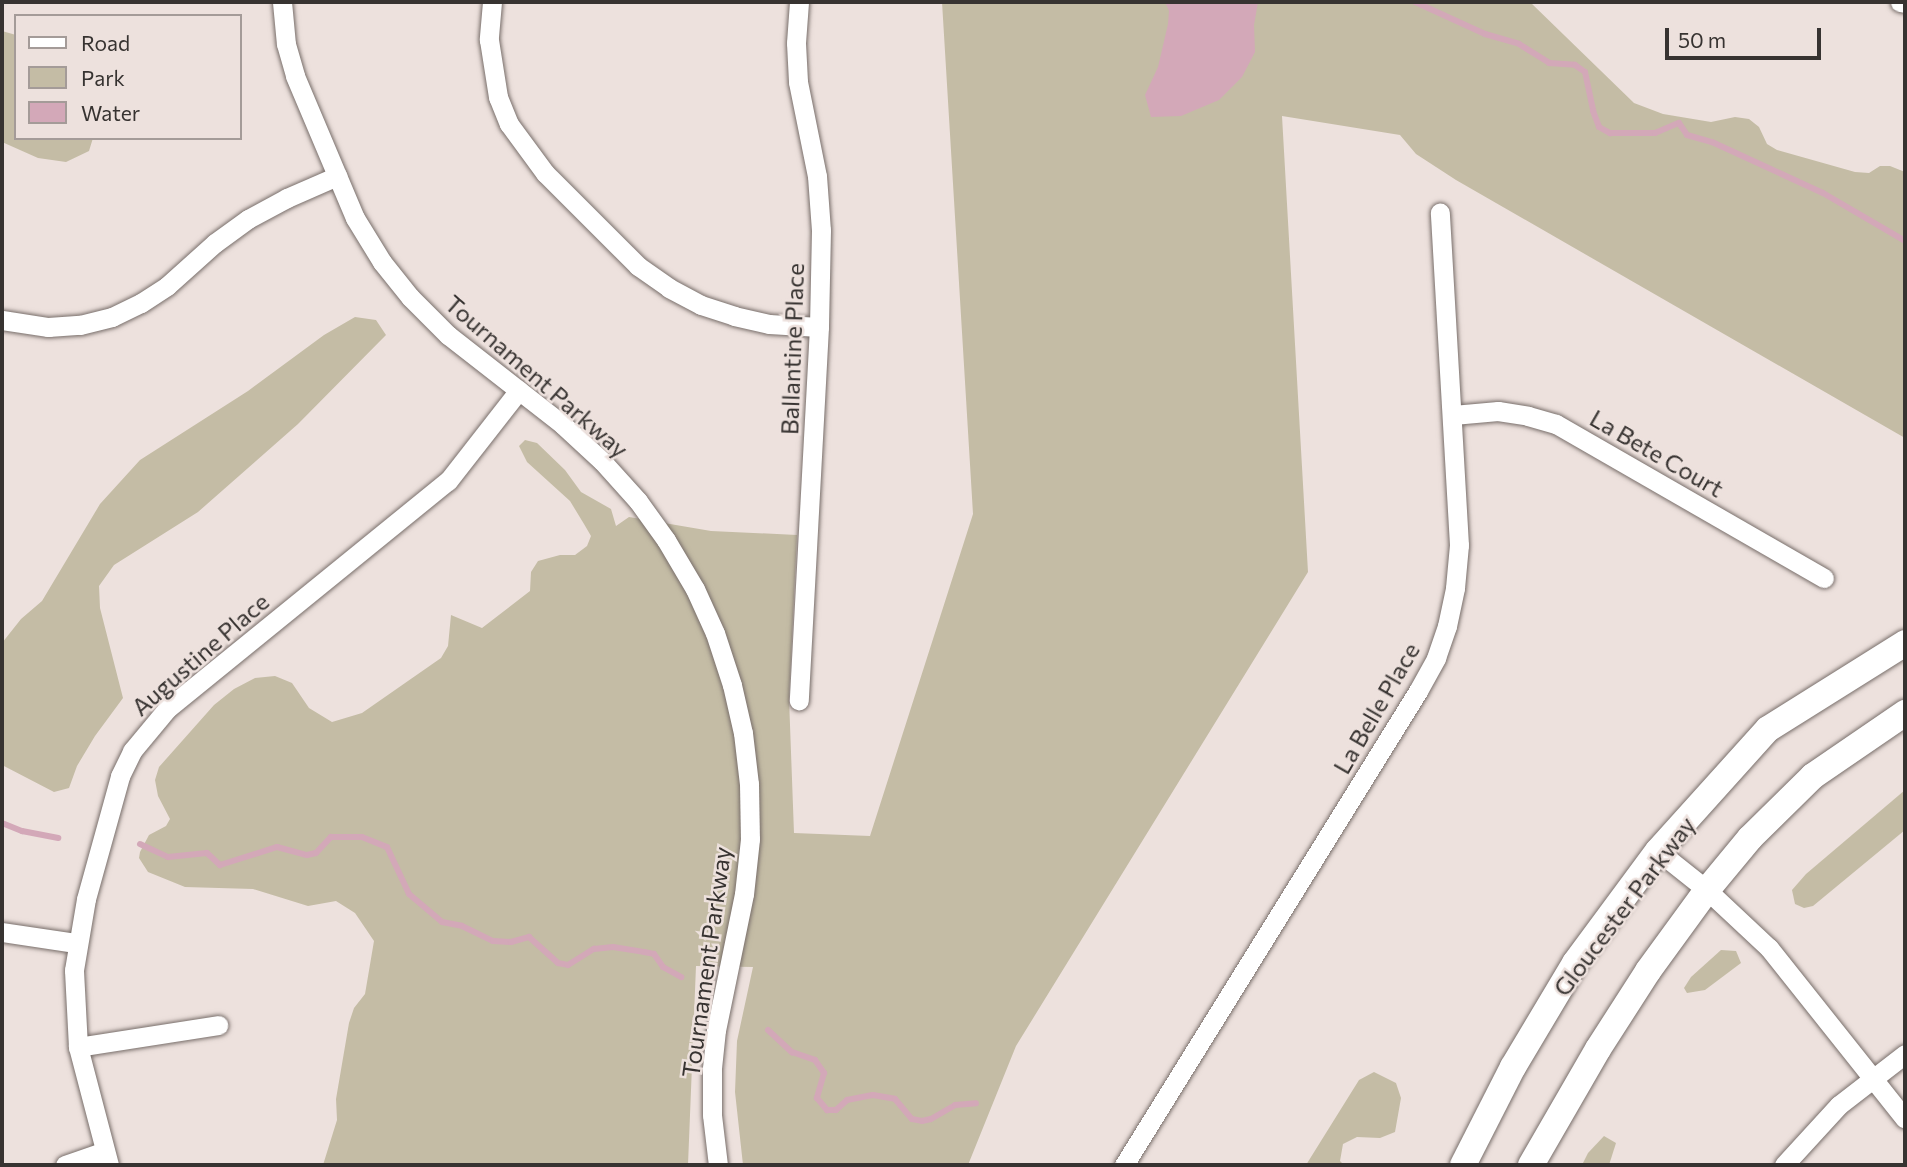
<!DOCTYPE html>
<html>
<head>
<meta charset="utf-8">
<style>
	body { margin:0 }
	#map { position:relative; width:1907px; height:1167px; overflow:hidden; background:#ede1dd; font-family:Commissioner,sans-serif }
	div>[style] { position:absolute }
	.green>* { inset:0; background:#c4bca5 }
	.water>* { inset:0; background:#d3a8b8 }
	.stream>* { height:6px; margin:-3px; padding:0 3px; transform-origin:3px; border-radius:3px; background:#d3a8b8 }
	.roads { filter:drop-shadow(0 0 2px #786e6a) drop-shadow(0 0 2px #786e6a) }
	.street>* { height:19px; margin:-9.5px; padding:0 9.5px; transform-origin:9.5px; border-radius:9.5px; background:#fff }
	.secondary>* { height:26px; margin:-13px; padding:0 13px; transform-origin:13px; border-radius:13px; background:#fff }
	span { translate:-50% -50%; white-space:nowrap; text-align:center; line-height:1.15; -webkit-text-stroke:5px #ede1dd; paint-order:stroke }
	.street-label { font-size:24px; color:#373331 }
	.frame { position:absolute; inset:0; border:4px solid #373331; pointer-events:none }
	.legend { position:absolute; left:14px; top:14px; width:228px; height:126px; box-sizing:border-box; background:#ede1dd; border:2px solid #a49b98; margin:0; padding:9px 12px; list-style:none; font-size:21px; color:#373331 }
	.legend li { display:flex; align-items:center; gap:14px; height:35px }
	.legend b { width:35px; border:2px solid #a49b98 }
	.scale { position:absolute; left:1665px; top:28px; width:156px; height:32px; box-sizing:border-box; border:4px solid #373331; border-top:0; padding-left:9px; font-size:21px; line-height:24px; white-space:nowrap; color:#373331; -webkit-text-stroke:5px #ede1dd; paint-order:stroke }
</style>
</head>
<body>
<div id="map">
	<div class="green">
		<i style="clip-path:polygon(942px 2px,1530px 2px,1634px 103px,1663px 114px,1711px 122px,1735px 117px,1749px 119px,1759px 127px,1767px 144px,1777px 150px,1855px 172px,1869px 173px,1880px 166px,1890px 166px,1905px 172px,1905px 438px,1456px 180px,1416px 154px,1400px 135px,1282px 116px,1308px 572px,1016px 1046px,968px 1165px,743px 1165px,735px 1092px,737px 1041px,753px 967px,696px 966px,688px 1165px,323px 1165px,337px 1120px,336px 1099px,349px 1023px,354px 1008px,365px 994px,374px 941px,355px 913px,336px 901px,308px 906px,253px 889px,185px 887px,148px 872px,139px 858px,140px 852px,149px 835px,166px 826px,170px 819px,158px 796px,155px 780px,159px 767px,214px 705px,234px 689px,255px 678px,275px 676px,292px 683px,309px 708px,332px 722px,362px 713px,441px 658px,448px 646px,451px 615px,482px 628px,530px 591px,531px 572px,538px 561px,560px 555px,575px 555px,587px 546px,591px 536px,584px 524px,570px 501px,527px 462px,519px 446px,525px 440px,537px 443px,565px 470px,581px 492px,611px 509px,616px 526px,629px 517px,711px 531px,797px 535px,789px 698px,794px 833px,870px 836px,973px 514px)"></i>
		<i style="clip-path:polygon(2px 31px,16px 35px,16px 138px,93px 138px,89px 151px,66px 162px,38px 158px,2px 142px)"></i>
		<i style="clip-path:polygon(355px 317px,376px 320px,386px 335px,298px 424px,198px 512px,114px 565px,99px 586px,100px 608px,123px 698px,95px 736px,77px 766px,69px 788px,54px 792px,2px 765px,2px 643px,21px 619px,42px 601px,100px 504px,140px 460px,248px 391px,324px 335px)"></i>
		<i style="clip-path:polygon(1905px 790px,1905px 830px,1813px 906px,1804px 908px,1795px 904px,1792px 890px,1806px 874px)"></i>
		<i style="clip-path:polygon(1721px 950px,1736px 951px,1741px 963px,1705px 990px,1687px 993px,1684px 988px,1691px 977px)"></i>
		<i style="clip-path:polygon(1374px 1072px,1396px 1083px,1401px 1098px,1395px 1132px,1380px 1138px,1357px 1137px,1343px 1144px,1340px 1161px,1344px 1165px,1306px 1165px,1359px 1080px)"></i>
		<i style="clip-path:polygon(1604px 1136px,1616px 1143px,1609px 1165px,1582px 1165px,1588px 1153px)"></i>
	</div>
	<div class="water">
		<i style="clip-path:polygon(1165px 2px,1258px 2px,1254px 25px,1255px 52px,1242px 77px,1219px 100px,1181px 116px,1151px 117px,1145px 95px,1158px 67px,1168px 24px,1169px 11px)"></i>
	</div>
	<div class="stream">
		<i style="left:1415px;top:2px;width:77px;rotate:24.6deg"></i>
		<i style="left:1485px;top:34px;width:35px;rotate:16deg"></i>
		<i style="left:1519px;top:44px;width:36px;rotate:32deg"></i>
		<i style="left:1549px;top:63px;width:26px;rotate:4deg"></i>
		<i style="left:1575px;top:65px;width:12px;rotate:35deg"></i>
		<i style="left:1585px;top:72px;width:40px;rotate:78deg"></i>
		<i style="left:1593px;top:111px;width:17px;rotate:69deg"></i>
		<i style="left:1599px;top:127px;width:13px;rotate:29deg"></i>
		<i style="left:1610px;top:133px;width:45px"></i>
		<i style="left:1655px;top:133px;width:26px;rotate:-23deg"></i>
		<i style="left:1679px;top:123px;width:14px;rotate:56deg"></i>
		<i style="left:1687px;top:135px;width:26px;rotate:16deg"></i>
		<i style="left:1712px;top:142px;width:122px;rotate:24.7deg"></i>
		<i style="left:1823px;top:193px;width:95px;rotate:30.3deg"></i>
		<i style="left:2px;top:823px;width:22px;rotate:22deg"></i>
		<i style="left:22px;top:831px;width:37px;rotate:11deg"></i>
		<i style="left:140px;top:844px;width:31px;rotate:25deg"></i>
		<i style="left:168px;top:857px;width:39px;rotate:-6deg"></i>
		<i style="left:207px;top:853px;width:18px;rotate:43deg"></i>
		<i style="left:220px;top:865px;width:60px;rotate:-17.5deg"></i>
		<i style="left:277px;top:847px;width:31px;rotate:15deg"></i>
		<i style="left:307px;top:855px;width:9px;rotate:-13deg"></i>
		<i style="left:316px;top:853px;width:22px;rotate:-47deg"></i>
		<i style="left:331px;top:837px;width:31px"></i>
		<i style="left:362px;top:837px;width:27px;rotate:22deg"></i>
		<i style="left:387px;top:847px;width:52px;rotate:64.9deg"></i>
		<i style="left:409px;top:894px;width:43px;rotate:40.3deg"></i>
		<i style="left:442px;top:922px;width:20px;rotate:11deg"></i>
		<i style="left:462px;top:926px;width:34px;rotate:26deg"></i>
		<i style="left:493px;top:941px;width:18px;rotate:3deg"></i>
		<i style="left:511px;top:942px;width:19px;rotate:-16deg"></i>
		<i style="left:529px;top:937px;width:39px;rotate:42deg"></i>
		<i style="left:558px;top:963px;width:10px;rotate:11deg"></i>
		<i style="left:568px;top:965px;width:31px;rotate:-32deg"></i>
		<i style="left:594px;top:949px;width:19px;rotate:-6deg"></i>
		<i style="left:613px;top:947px;width:31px;rotate:9deg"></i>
		<i style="left:644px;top:952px;width:10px;rotate:11deg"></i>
		<i style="left:654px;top:954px;width:16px;rotate:55deg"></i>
		<i style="left:663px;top:967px;width:21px;rotate:29deg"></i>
		<i style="left:768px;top:1030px;width:33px;rotate:43deg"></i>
		<i style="left:792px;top:1052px;width:24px;rotate:19deg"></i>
		<i style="left:815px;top:1060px;width:16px;rotate:55deg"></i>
		<i style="left:824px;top:1073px;width:26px;rotate:106deg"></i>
		<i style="left:817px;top:1098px;width:16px;rotate:50deg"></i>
		<i style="left:827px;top:1110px;width:9px"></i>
		<i style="left:836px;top:1110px;width:15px;rotate:-42deg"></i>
		<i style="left:847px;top:1100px;width:26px;rotate:-11deg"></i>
		<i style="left:873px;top:1095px;width:22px;rotate:10deg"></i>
		<i style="left:895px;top:1099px;width:26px;rotate:50deg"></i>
		<i style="left:912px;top:1119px;width:10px;rotate:11deg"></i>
		<i style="left:922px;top:1121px;width:9px;rotate:-13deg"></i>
		<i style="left:931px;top:1119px;width:28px;rotate:-30deg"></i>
		<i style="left:955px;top:1105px;width:21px;rotate:-5deg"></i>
	</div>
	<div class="roads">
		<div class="street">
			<i style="left:282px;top:2px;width:42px;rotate:84.6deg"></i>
			<i style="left:286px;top:44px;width:33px;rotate:74deg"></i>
			<i style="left:295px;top:76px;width:154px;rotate:67.1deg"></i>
			<i style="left:355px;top:218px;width:52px;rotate:58.5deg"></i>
			<i style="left:382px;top:262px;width:45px;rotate:51.3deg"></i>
			<i style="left:410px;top:297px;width:54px;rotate:45deg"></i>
			<i style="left:448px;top:335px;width:146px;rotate:38deg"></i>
			<i style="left:563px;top:425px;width:53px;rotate:42.7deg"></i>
			<i style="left:602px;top:461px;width:54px;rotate:48deg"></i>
			<i style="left:638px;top:501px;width:48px;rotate:54.3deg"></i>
			<i style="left:666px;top:540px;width:57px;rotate:59.4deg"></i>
			<i style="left:695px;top:589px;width:48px;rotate:65.6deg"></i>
			<i style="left:715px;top:633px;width:55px;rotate:71.9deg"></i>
			<i style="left:732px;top:685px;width:49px;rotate:77.1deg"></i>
			<i style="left:743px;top:733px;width:51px;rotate:83.3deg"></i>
			<i style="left:749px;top:784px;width:55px;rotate:89deg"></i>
			<i style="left:750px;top:839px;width:55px;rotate:96.2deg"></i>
			<i style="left:744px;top:894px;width:139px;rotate:101.6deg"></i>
			<i style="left:716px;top:1030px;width:39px;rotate:96deg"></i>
			<i style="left:712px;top:1069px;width:46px;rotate:90deg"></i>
			<i style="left:712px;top:1115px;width:50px;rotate:83.2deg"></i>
			<i style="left:492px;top:2px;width:38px;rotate:95deg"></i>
			<i style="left:489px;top:40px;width:58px;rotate:81deg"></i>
			<i style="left:498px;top:97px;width:29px;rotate:68deg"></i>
			<i style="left:509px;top:124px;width:61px;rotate:53.7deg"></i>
			<i style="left:545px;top:173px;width:132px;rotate:45deg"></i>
			<i style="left:638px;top:266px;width:38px;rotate:35deg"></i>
			<i style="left:669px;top:288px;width:36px;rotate:28deg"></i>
			<i style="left:701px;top:305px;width:35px;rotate:18deg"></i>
			<i style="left:734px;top:316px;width:36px;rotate:13deg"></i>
			<i style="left:769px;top:324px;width:50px;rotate:3.4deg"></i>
			<i style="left:799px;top:2px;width:41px;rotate:94.2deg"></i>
			<i style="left:796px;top:43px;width:39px;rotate:87deg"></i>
			<i style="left:798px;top:82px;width:96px;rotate:78.6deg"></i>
			<i style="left:817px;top:176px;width:54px;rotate:85.8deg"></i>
			<i style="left:821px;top:230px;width:97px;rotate:91.2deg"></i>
			<i style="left:819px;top:327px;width:374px;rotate:93.1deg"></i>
			<i style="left:1900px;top:2px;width:5px;rotate:11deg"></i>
			<i style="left:2px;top:320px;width:47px;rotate:8.7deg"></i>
			<i style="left:48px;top:327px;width:32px;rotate:-4deg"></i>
			<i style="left:80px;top:325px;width:33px;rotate:-14deg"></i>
			<i style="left:112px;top:317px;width:32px;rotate:-26deg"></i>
			<i style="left:141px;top:303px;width:31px;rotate:-33deg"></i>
			<i style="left:167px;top:286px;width:64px;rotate:-41.9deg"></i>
			<i style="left:215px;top:243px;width:41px;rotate:-36deg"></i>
			<i style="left:248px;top:219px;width:44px;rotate:-28.3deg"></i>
			<i style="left:287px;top:198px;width:55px;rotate:-23.7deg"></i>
			<i style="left:1453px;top:415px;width:45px;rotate:-5.1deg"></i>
			<i style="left:1498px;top:411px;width:30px;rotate:9deg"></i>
			<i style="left:1528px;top:416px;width:29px;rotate:16deg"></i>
			<i style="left:1556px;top:424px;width:309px;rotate:29.9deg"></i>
			<i style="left:1658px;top:851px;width:63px;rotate:38.5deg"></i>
			<i style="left:1707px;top:890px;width:85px;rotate:43.1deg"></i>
			<i style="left:1769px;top:948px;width:218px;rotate:51.5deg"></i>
			<i style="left:2px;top:932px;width:75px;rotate:8.5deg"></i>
			<i style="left:78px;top:1047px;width:142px;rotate:-8.9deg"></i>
			<i style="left:65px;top:1165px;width:42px;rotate:-19.3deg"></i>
			<i style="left:109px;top:1165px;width:122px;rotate:-104.7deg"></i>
			<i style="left:78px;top:1047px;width:77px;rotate:-93deg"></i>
			<i style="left:74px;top:970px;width:72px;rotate:-80.4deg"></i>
			<i style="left:86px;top:899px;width:128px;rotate:-74.5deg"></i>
			<i style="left:120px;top:776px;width:28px;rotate:-64deg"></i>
			<i style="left:132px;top:751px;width:55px;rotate:-50.2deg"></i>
			<i style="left:167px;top:709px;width:362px;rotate:-39.1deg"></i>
			<i style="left:448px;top:481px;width:115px;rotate:-52deg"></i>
			<i style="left:1124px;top:1165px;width:558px;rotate:-58.19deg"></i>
			<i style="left:1418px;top:691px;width:38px;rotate:-61deg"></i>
			<i style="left:1436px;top:658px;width:34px;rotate:-71deg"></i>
			<i style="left:1447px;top:626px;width:39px;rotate:-78deg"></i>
			<i style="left:1455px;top:588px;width:43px;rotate:-84.7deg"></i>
			<i style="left:1459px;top:545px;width:333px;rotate:-93.3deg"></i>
			<i style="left:1784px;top:1165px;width:81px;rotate:-47.5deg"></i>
			<i style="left:1839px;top:1105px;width:83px;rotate:-37.7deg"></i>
		</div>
		<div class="secondary">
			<i style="left:1463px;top:1165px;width:110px;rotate:-63deg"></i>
			<i style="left:1513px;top:1067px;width:121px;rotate:-59.2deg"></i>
			<i style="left:1575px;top:963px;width:139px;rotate:-53.5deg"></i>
			<i style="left:1658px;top:851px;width:164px;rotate:-48deg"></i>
			<i style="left:1768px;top:729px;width:162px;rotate:-32.1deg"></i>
			<i style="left:1531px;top:1165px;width:134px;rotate:-60deg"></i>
			<i style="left:1598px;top:1049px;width:93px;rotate:-57.3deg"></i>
			<i style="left:1648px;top:971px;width:100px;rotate:-53.9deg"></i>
			<i style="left:1707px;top:890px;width:67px;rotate:-50.4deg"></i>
			<i style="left:1750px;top:838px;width:88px;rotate:-44.5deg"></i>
			<i style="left:1813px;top:776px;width:112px;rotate:-34.4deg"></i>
		</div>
	</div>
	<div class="street-label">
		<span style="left:792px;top:349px;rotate:-88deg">Ballantine Place</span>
		<span style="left:537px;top:376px;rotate:41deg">Tournament Parkway</span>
		<span style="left:1657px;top:453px;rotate:30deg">La Bete Court</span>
		<span style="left:200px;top:654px;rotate:-41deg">Augustine Place</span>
		<span style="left:1376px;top:708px;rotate:-60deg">La Belle Place</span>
		<span style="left:1624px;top:906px;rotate:-53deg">Gloucester Parkway</span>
		<span style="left:706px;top:962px;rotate:-82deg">Tournament Parkway</span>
	</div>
	<div class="frame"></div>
	<ul class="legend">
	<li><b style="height:9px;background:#fff"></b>Road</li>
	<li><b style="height:19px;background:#c4bca5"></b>Park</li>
	<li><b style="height:19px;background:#d3a8b8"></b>Water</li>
	</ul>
	<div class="scale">50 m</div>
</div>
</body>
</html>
